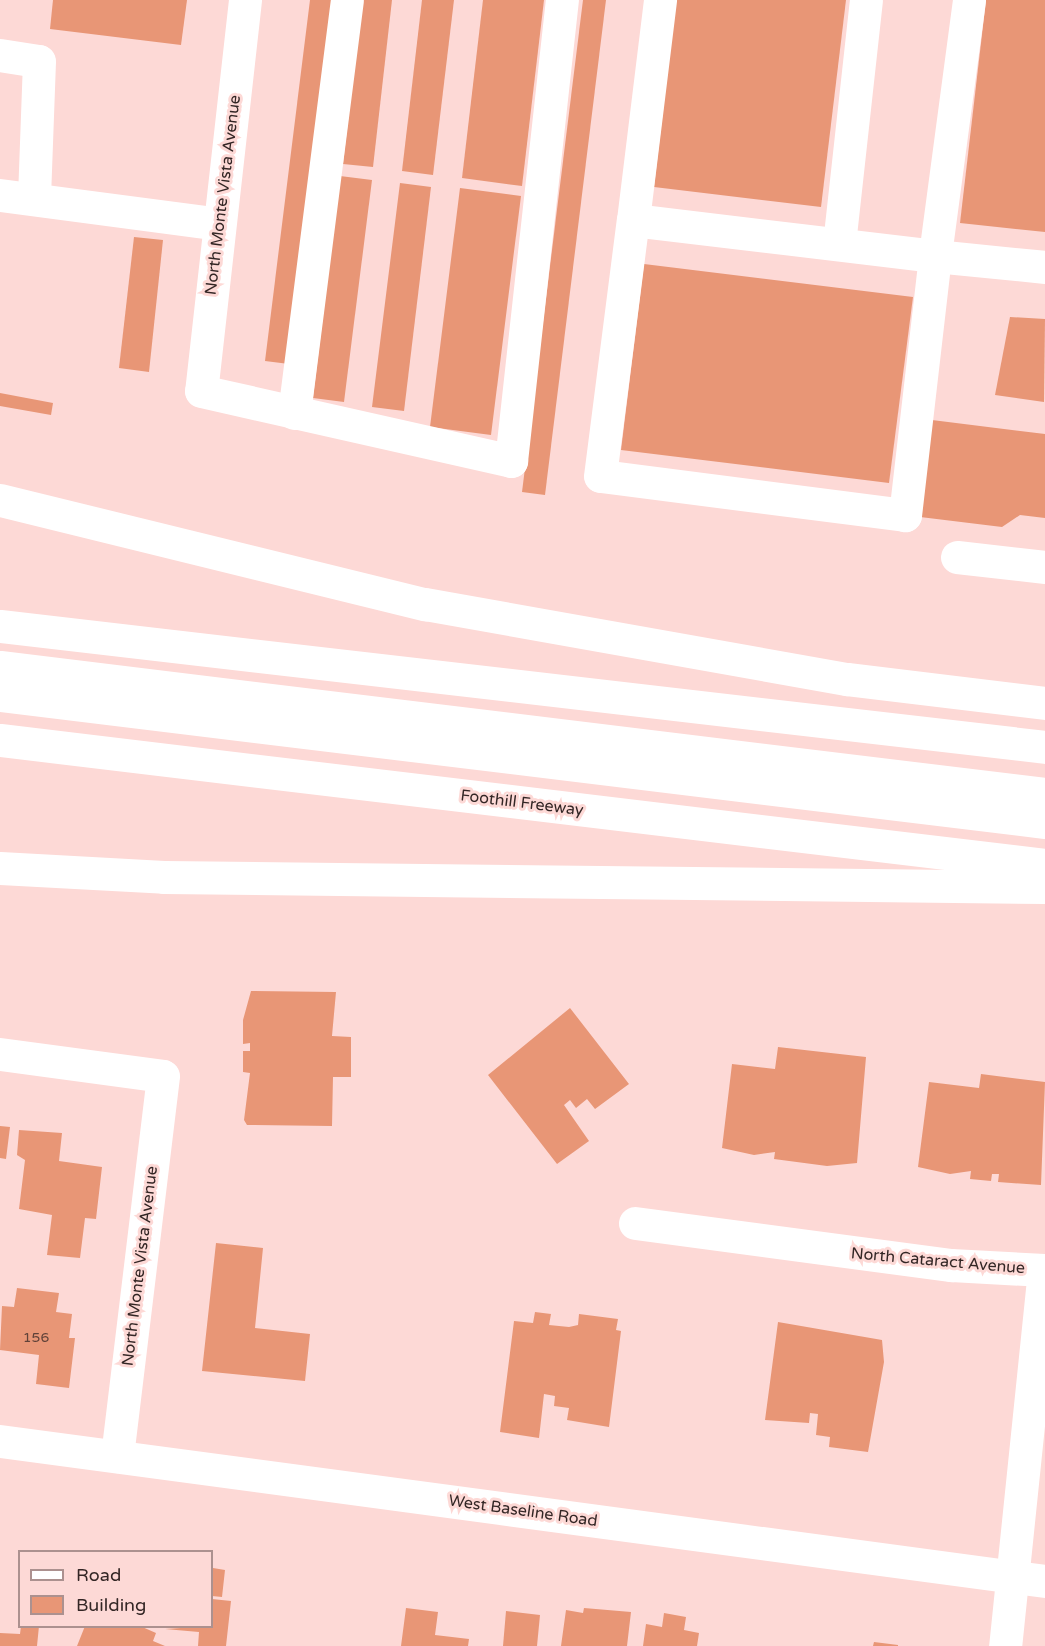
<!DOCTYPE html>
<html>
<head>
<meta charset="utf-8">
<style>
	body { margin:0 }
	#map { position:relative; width:1045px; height:1646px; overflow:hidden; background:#fdd9d6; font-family:"Varela Round",sans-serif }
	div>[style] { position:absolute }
	.building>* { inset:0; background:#e89676 }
	.minor>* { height:33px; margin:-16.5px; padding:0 16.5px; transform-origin:16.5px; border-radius:16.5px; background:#fff }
	.major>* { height:33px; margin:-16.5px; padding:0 16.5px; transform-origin:16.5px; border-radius:16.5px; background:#fff }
	.highway>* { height:33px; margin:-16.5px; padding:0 16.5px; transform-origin:16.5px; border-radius:16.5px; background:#fff }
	span { translate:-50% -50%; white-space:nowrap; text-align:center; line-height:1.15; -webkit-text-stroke:6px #fdd9d6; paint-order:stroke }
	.number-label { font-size:14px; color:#604239 }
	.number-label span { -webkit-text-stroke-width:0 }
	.street-label { font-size:16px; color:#332625 }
	.legend { position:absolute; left:18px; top:1550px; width:195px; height:78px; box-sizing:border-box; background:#fdd9d6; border:2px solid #ac918f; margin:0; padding:8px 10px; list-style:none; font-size:18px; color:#332625 }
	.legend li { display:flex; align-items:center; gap:12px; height:30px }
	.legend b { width:30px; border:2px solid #ac918f }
</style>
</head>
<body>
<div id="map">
	<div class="building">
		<i style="clip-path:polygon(53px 0,187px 0,181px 45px,50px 29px)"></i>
		<i style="clip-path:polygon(310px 0,334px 0,289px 364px,265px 361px)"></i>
		<i style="clip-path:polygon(362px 0,392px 0,373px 167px,343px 164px)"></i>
		<i style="clip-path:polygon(422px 0,454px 0,433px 175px,402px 171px)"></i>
		<i style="clip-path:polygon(483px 0,544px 0,522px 186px,462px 178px)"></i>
		<i style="clip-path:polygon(583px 0,606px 0,545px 495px,522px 492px)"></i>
		<i style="clip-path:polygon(676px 0,846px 0,821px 207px,654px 187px)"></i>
		<i style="clip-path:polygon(986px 0,1045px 0,1045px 232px,960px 223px)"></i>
		<i style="clip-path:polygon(340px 176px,372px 180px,344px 402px,313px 398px)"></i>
		<i style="clip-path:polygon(400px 183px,431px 187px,404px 411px,372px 407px)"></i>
		<i style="clip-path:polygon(460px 188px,521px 196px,491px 435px,430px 427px)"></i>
		<i style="clip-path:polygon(134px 237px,163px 240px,149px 372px,119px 368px)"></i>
		<i style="clip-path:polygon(644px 264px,913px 297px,889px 483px,621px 450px)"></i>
		<i style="clip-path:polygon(1010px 317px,1045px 319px,1044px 402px,995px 395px)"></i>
		<i style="clip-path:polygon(0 393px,53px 403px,51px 415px,0 406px)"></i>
		<i style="clip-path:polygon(924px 419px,1045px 434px,1045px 518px,1020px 515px,1002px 527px,912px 516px)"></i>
		<i style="clip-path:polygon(251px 991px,336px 992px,332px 1036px,351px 1037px,351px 1077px,333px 1077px,332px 1126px,247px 1125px,244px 1120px,250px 1073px,243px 1072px,243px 1051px,250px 1051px,250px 1043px,243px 1044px,243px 1020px)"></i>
		<i style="clip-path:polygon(570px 1008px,629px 1084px,595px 1109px,587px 1099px,576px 1108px,570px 1100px,564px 1105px,589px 1141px,557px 1164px,488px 1075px)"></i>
		<i style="clip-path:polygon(778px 1047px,866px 1057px,857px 1163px,827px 1166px,774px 1159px,775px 1152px,754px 1155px,722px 1148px,732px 1064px,775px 1069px)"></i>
		<i style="clip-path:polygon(981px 1074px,1045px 1082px,1041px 1185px,998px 1182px,999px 1174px,992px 1174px,991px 1181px,970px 1179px,971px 1171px,950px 1174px,918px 1167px,929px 1082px,979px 1088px)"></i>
		<i style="clip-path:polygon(0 1126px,10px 1127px,6px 1159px,0 1158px)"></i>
		<i style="clip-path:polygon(19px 1130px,62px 1133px,59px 1161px,102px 1167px,96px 1219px,85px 1218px,80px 1258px,47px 1255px,52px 1215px,19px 1209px,25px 1160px,17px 1155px)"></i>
		<i style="clip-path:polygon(216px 1243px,263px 1248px,255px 1328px,310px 1334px,305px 1381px,202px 1371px)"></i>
		<i style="clip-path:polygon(17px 1288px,59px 1293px,56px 1312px,72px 1314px,69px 1338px,75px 1338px,69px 1388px,36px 1384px,39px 1355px,0 1350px,2px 1306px,14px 1307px)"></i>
		<i style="clip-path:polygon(535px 1312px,551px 1314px,549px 1325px,569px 1327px,578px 1325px,579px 1314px,618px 1319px,616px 1330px,621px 1331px,609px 1427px,567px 1420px,569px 1408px,554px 1406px,555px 1396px,544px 1394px,539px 1438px,500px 1432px,514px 1321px,533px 1323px)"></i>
		<i style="clip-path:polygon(778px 1322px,882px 1340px,884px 1362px,868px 1452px,829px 1447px,830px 1437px,816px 1435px,818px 1414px,810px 1413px,809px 1423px,765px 1420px)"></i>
		<i style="clip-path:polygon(212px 1562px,213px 1568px,225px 1570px,222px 1597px,212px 1596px)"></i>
		<i style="clip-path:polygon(212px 1599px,231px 1601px,226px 1646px,198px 1646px,199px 1632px,165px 1629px,212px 1626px)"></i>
		<i style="clip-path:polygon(406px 1608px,438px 1612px,435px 1635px,469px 1639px,468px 1646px,401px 1646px)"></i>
		<i style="clip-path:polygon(584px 1608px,631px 1612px,627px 1646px,561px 1646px,566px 1610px,583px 1613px)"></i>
		<i style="clip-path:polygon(506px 1611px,540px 1615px,537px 1646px,503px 1646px)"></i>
		<i style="clip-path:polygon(664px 1613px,686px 1617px,684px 1630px,699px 1633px,697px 1646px,643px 1646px,646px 1624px,662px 1627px)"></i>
		<i style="clip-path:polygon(21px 1626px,39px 1626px,37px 1646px,0 1646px,0 1633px,20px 1634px)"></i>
		<i style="clip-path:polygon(85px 1626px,140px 1626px,156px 1633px,153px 1641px,165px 1646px,77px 1646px)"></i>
		<i style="clip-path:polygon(874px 1642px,898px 1645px,898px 1646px,873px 1646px)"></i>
	</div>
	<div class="minor">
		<i style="left:245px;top:0;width:393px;rotate:96.4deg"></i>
		<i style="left:201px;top:391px;width:318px;rotate:12.7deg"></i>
		<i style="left:511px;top:461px;width:464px;rotate:-83.7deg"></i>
		<i style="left:969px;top:0;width:258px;rotate:97.6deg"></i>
		<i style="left:935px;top:256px;width:261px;rotate:96.6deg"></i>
		<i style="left:905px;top:515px;width:307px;rotate:-172.7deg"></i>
		<i style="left:600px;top:476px;width:258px;rotate:-82.7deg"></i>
		<i style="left:633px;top:220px;width:304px;rotate:6.8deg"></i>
		<i style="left:935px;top:256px;width:111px;rotate:5.7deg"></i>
		<i style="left:0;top:55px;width:39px;rotate:9deg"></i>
		<i style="left:39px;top:61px;width:137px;rotate:92.1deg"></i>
		<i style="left:0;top:195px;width:221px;rotate:7.5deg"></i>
		<i style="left:633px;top:220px;width:222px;rotate:-83deg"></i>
		<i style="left:839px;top:244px;width:245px;rotate:-83.7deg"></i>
		<i style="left:294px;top:413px;width:416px;rotate:-82.7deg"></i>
		<i style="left:957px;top:557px;width:89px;rotate:6.5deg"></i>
		<i style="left:0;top:1054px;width:164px;rotate:7.7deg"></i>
		<i style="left:163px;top:1076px;width:383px;rotate:96.9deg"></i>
		<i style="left:635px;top:1223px;width:319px;rotate:7.6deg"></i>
		<i style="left:951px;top:1265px;width:93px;rotate:3.1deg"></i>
		<i style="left:1044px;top:1270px;width:378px;rotate:95.9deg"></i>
	</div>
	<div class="major">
		<i style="left:0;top:1441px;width:1054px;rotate:7.63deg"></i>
	</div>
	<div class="highway">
		<i style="left:0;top:500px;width:438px;rotate:13.8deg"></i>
		<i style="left:425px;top:604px;width:429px;rotate:10.1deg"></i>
		<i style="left:847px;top:679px;width:199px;rotate:6.9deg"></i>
		<i style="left:0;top:626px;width:1052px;rotate:6.6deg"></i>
		<i style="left:0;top:667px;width:1053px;rotate:6.93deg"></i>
		<i style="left:0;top:695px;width:1053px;rotate:6.93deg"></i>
		<i style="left:0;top:740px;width:1052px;rotate:6.82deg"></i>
		<i style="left:0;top:868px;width:164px;rotate:3.1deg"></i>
		<i style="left:164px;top:877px;width:881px;rotate:0.65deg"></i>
	</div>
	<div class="number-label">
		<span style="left:36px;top:1338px">156</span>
	</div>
	<div class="street-label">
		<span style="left:223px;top:195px;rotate:-83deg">North Monte Vista Avenue</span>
		<span style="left:522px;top:803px;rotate:7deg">Foothill Freeway</span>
		<span style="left:938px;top:1261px;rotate:5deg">North Cataract Avenue</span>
		<span style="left:140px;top:1266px;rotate:-83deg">North Monte Vista Avenue</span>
		<span style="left:523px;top:1511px;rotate:8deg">West Baseline Road</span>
	</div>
	<ul class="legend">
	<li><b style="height:8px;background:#fff"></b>Road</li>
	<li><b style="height:16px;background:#e89676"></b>Building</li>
	</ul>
</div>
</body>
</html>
